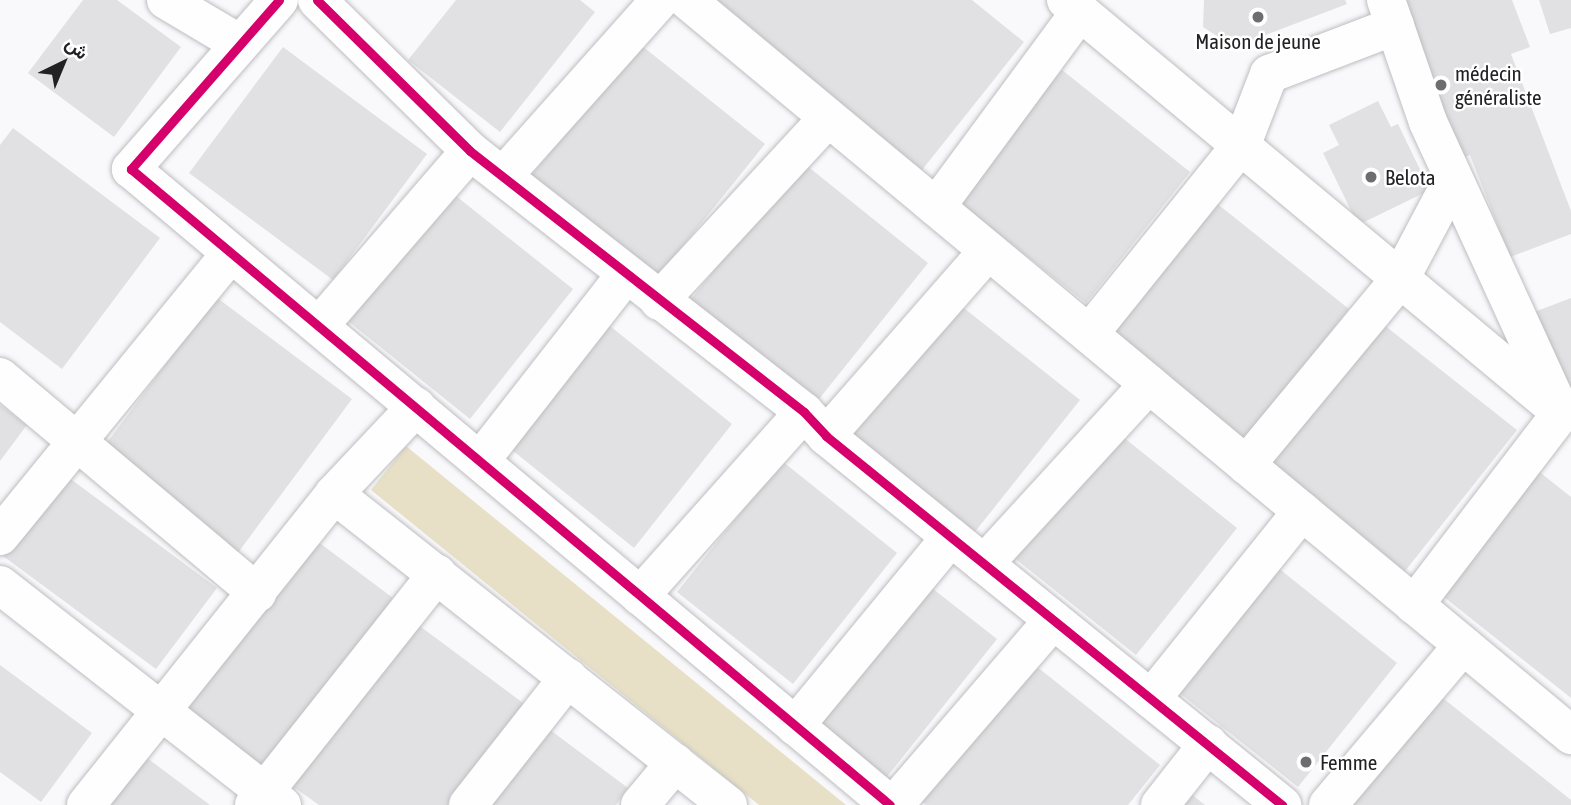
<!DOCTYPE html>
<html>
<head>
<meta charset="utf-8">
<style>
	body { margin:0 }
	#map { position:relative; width:1571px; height:805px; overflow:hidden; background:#f9f9fc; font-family:"Asap Condensed",Vazirmatn,sans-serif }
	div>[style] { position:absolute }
	.green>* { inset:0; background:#e8e0c6 }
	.building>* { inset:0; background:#e1e1e3 }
	.roads { filter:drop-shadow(0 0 2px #bebec0) drop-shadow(0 0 2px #bebec0) }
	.minor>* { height:38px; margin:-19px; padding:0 19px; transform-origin:19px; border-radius:19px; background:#fefeff }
	.cycleway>* { height:9px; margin:-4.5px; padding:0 4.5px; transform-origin:4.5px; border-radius:4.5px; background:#d6006c }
	.dots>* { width:19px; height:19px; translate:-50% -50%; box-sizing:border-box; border:4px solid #fff; border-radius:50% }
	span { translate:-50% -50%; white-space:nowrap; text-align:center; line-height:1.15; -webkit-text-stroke:5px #fff; paint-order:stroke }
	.poi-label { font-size:21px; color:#212123 }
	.left { translate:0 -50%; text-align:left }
	.north { position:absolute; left:28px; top:28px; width:70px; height:70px; -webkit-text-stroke:5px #fff; paint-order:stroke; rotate:43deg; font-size:19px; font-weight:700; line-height:28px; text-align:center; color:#212123 }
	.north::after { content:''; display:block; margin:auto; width:24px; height:32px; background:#212123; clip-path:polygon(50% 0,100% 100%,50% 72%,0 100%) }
</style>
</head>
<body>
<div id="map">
	<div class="green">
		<i style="clip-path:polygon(406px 446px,846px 805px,759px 805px,371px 490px)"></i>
	</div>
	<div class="building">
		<i style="clip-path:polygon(83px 0,117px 0,181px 47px,114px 137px,28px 73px)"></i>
		<i style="clip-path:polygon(456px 0,580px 0,595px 12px,500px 132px,408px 60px)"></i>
		<i style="clip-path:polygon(709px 0,972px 0,1024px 42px,922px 170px)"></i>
		<i style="clip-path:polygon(1204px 0,1345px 0,1347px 4px,1234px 47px,1203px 27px)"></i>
		<i style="clip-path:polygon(1401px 0,1512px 0,1530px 47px,1511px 54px,1571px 211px,1571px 234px,1510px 257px,1470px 155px,1462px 158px)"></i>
		<i style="clip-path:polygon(1539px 0,1571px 0,1571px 28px,1550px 34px)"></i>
		<i style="clip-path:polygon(637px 42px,765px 144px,654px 282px,527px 181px)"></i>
		<i style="clip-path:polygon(283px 47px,427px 154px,333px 280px,189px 173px)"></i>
		<i style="clip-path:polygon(1062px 70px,1190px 172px,1086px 303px,957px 201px)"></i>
		<i style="clip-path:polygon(1378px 101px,1391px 127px,1398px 124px,1430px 190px,1358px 225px,1323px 153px,1339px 145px,1329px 125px)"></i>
		<i style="clip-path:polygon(13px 128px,160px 238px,62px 369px,0 322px,0 145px)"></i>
		<i style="clip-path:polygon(801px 161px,928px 263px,811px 409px,684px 308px)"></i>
		<i style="clip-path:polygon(451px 192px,573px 289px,470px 419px,348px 321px)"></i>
		<i style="clip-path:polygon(1215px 202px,1349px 309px,1245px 440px,1111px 333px)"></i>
		<i style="clip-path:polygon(216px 297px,352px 399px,237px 554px,100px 452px)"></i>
		<i style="clip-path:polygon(1571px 298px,1571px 398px,1529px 314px)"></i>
		<i style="clip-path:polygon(955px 301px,1080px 400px,970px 538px,846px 439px)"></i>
		<i style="clip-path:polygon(1379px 321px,1517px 430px,1402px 575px,1265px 465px)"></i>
		<i style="clip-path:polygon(610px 326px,732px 424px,634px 548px,512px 450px)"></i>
		<i style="clip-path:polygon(0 405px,27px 425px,0 461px)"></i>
		<i style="clip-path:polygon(1113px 429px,1237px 528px,1136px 655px,1012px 556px)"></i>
		<i style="clip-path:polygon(782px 461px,897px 553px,793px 684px,677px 592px)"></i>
		<i style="clip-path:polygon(1537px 470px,1571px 497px,1571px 698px,1439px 593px)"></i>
		<i style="clip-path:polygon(64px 474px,217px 588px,156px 669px,3px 556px)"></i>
		<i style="clip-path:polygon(309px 535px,393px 598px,261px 775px,177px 712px)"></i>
		<i style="clip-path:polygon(1272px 563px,1397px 663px,1298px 787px,1172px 687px)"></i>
		<i style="clip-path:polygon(928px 585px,997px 639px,886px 778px,818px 724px)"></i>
		<i style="clip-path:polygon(413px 621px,527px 706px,454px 805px,319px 805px,291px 785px)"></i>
		<i style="clip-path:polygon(1031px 662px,1160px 765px,1128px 805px,926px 805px,920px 800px)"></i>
		<i style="clip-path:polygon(0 665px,92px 733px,41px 802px,0 772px)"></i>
		<i style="clip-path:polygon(1439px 695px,1571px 800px,1571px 805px,1353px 805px)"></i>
		<i style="clip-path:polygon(542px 724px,628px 788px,616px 805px,482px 805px)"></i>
		<i style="clip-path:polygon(143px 755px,210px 805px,106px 805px)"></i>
		<i style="clip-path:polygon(1190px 793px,1205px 805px,1181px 805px)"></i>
	</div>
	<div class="roads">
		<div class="minor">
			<i style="left:166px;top:0;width:86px;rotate:30.7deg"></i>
			<i style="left:279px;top:0;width:225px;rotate:131.2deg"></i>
			<i style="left:131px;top:169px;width:990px;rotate:39.96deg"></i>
			<i style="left:317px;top:0;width:215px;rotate:44.6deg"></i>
			<i style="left:470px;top:151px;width:424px;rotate:38deg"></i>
			<i style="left:804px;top:412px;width:33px;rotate:47deg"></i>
			<i style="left:826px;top:436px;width:587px;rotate:38.98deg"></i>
			<i style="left:687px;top:0;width:1150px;rotate:39.74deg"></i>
			<i style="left:1066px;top:0;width:634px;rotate:39.82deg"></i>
			<i style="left:1386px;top:0;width:129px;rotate:71deg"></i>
			<i style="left:1428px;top:122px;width:320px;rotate:65.4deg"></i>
			<i style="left:1561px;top:413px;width:242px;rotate:127.4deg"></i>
			<i style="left:504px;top:175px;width:234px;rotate:-48.3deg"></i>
			<i style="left:936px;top:207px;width:242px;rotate:-53.6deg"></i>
			<i style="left:659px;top:301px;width:249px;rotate:-47.3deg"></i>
			<i style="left:319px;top:326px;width:231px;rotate:-49.2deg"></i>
			<i style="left:1089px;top:334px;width:244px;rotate:-51.2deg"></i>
			<i style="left:1242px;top:144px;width:75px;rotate:-68.9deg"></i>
			<i style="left:1269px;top:74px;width:135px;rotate:-20.9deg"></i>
			<i style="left:0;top:377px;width:336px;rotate:40deg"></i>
			<i style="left:826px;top:436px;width:246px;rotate:-48.8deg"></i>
			<i style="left:480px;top:461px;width:237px;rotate:-52deg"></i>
			<i style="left:1246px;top:465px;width:241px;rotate:-50.4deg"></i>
			<i style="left:1400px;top:279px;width:113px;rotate:-62.1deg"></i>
			<i style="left:334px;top:494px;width:502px;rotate:38.29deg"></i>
			<i style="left:0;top:536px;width:365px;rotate:-50.8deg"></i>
			<i style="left:984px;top:564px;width:244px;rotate:-47.5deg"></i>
			<i style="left:0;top:585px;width:358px;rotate:38deg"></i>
			<i style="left:640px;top:596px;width:246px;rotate:-48.3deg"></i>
			<i style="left:1151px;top:699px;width:241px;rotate:-51.2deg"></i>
			<i style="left:795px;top:726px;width:245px;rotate:-50.5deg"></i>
			<i style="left:86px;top:805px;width:398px;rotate:-51.4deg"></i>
			<i style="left:334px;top:494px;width:120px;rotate:-46.7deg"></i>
			<i style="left:254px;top:805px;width:295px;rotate:-51.6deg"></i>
			<i style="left:468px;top:805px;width:162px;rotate:-51.8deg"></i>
			<i style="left:640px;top:805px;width:55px;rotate:-50.2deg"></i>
			<i style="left:894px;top:805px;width:244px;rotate:-49.3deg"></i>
			<i style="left:1160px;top:805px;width:78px;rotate:-51.8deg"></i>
			<i style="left:1328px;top:805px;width:209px;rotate:-49.8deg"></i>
		</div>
	</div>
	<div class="cycleway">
		<i style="left:279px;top:0;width:225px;rotate:131.2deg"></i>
		<i style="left:131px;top:169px;width:990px;rotate:39.96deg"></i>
		<i style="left:317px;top:0;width:215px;rotate:44.6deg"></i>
		<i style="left:470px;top:151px;width:424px;rotate:38deg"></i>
		<i style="left:804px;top:412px;width:33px;rotate:47deg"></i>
		<i style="left:826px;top:436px;width:587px;rotate:38.98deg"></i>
	</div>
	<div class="dots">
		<i style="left:1258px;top:17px;background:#6d6d6f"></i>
		<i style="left:1441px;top:85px;background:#6d6d6f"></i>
		<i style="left:1371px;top:177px;background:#6d6d6f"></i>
		<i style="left:1306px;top:762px;background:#6d6d6f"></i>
	</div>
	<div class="poi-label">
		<span style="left:1258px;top:41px">Maison de jeune</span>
		<span class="left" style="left:1455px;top:85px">médecin<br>généraliste</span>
		<span class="left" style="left:1385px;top:177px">Belota</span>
		<span class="left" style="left:1320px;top:762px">Femme</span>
	</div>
	<div class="north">ش</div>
</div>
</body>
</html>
